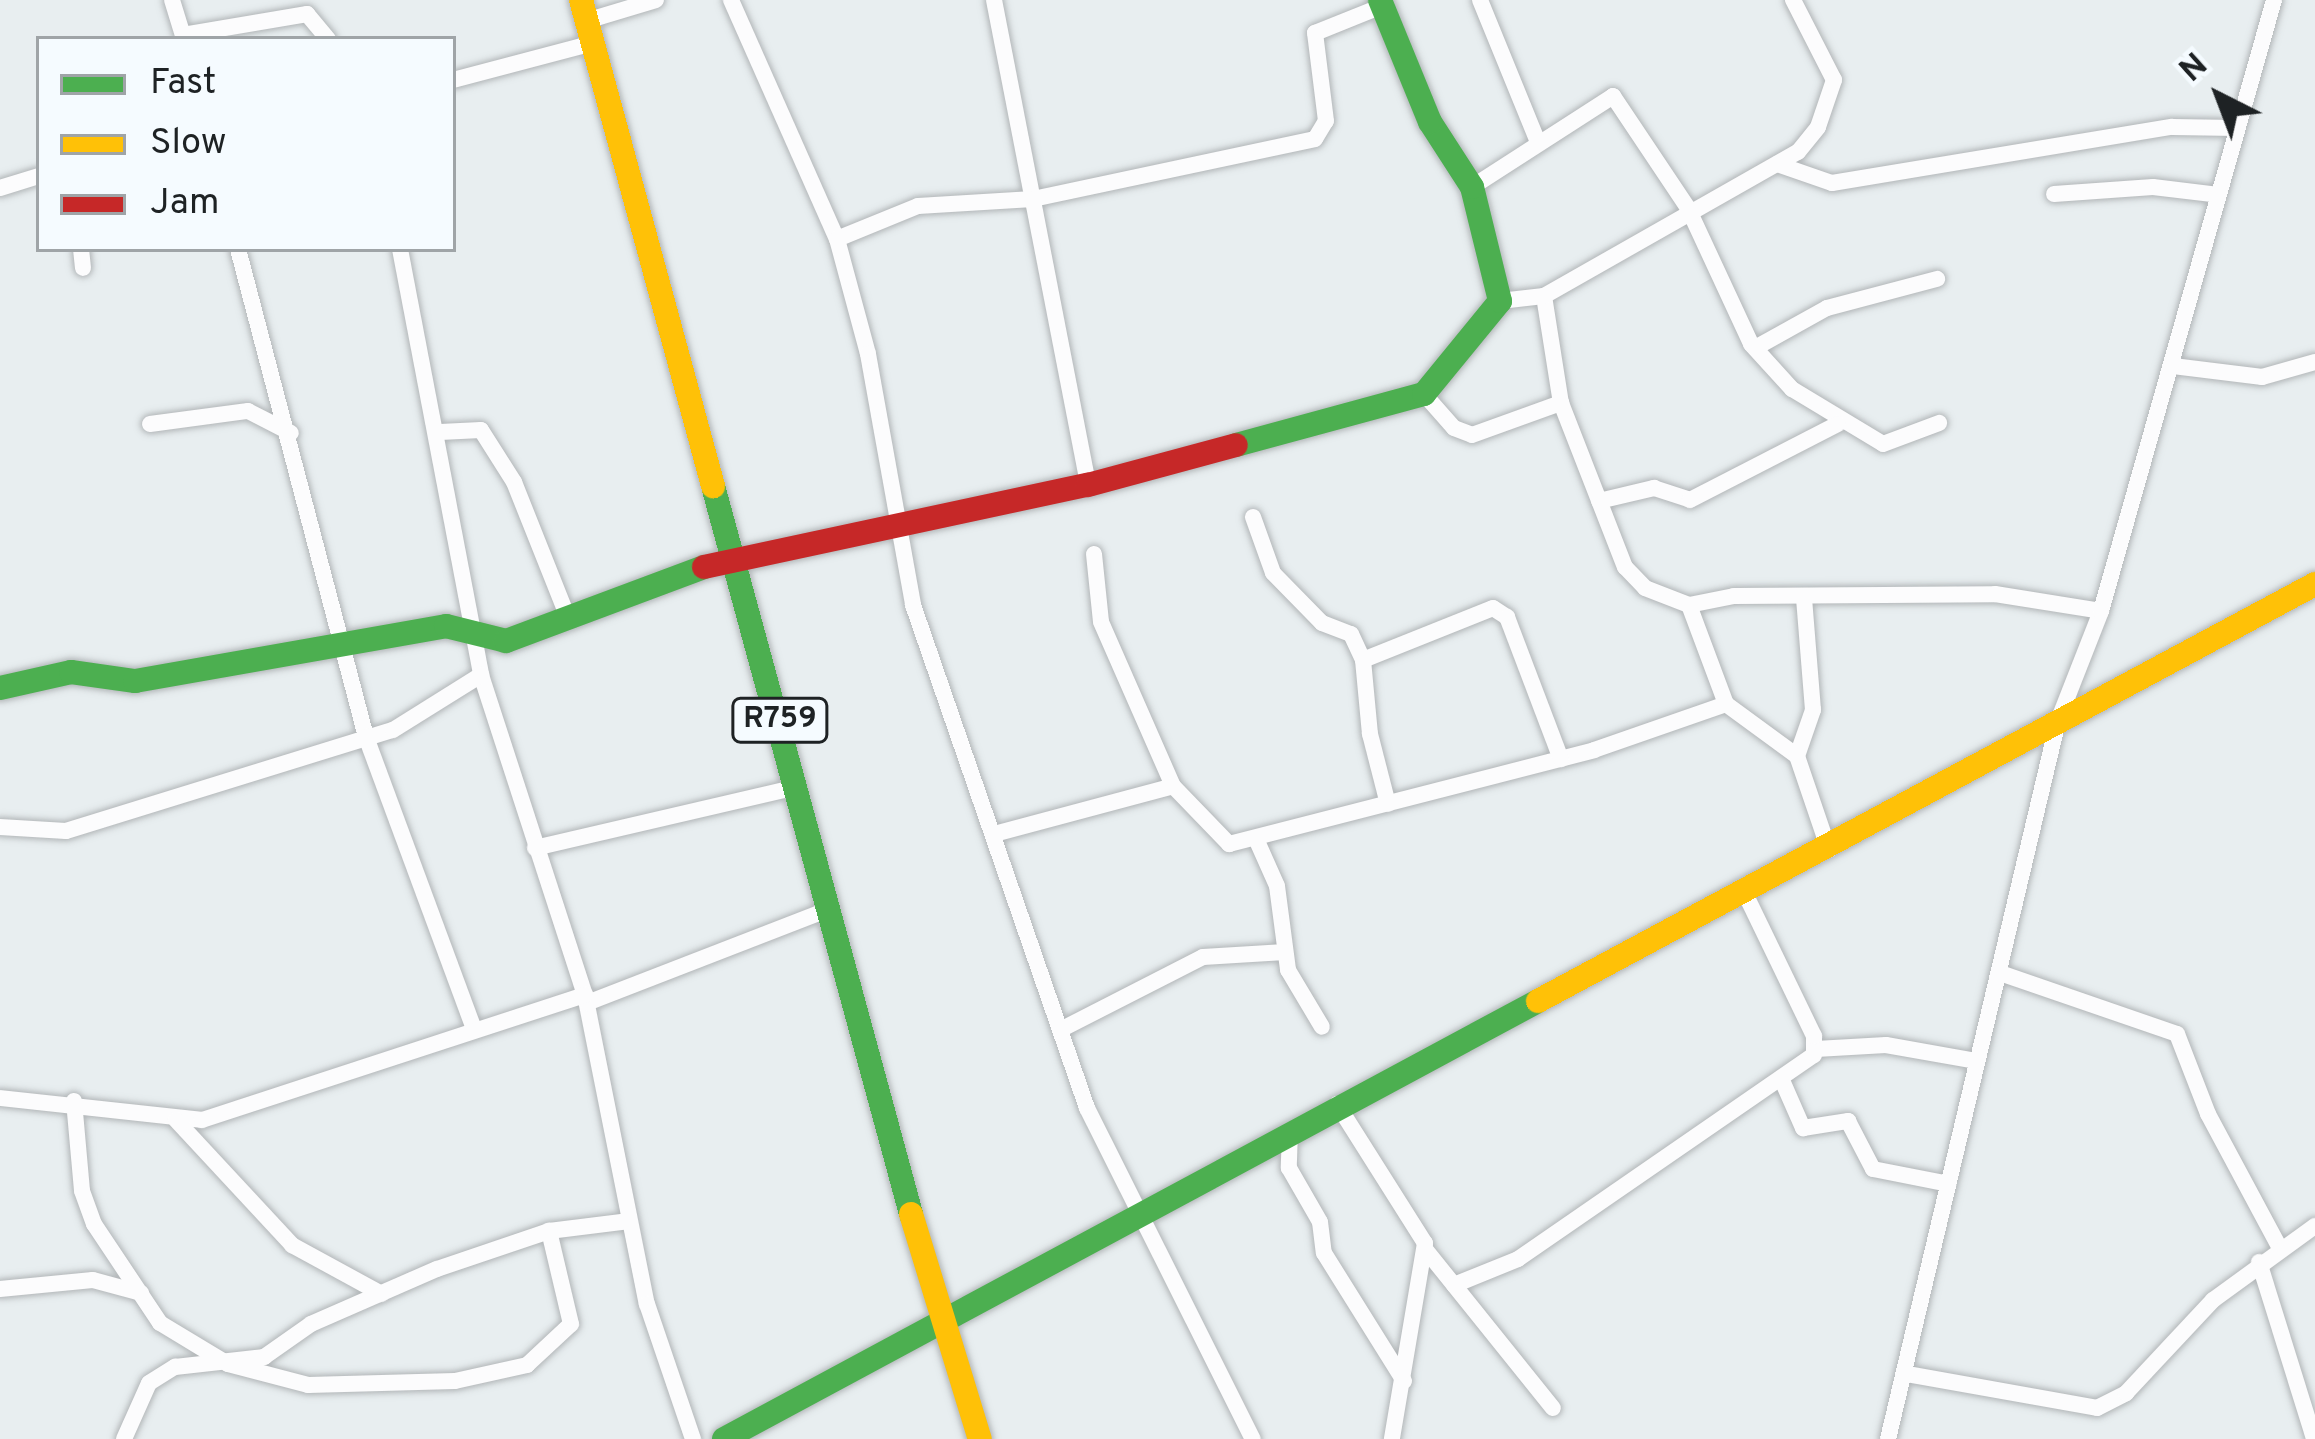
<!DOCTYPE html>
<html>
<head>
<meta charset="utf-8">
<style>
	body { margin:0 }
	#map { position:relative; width:2315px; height:1439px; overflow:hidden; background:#e8eef0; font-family:Overpass,sans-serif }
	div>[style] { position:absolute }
	.roads { filter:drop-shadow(0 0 3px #b2b6b8) drop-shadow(0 0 3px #b2b6b8) }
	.street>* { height:16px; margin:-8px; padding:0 8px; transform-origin:8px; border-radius:8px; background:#fcfcfd }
	.fast>* { height:24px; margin:-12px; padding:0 12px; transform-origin:12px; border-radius:12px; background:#4caf50 }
	.slow>* { height:24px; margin:-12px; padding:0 12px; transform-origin:12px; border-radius:12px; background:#ffc107 }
	.jam>* { height:24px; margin:-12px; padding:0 12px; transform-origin:12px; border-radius:12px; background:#c62828 }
	span { translate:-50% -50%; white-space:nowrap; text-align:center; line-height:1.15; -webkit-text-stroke:12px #f5fbff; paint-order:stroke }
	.shield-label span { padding:3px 9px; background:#f5fbff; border:3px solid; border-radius:9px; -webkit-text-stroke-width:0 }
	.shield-label { font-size:30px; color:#1e2224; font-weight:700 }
	.legend { position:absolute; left:36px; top:36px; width:420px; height:216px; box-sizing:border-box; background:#f5fbff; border:3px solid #9fa4a7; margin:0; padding:15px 21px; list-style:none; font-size:36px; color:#1e2224 }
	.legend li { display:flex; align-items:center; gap:24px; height:60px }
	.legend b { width:60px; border:3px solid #9fa4a7 }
	.north { position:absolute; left:2159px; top:36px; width:120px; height:120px; -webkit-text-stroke:9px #f5fbff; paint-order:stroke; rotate:318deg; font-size:33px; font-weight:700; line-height:48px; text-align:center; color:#1e2224 }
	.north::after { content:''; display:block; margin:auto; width:42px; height:54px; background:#1e2224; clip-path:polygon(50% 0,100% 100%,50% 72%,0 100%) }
</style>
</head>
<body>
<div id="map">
	<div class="roads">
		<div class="street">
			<i style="left:172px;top:0;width:41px;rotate:72.9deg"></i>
			<i style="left:731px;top:0;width:261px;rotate:66.1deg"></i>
			<i style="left:837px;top:239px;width:119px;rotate:74.9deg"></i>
			<i style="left:868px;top:354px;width:255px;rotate:79.8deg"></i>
			<i style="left:913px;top:605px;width:532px;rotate:70.92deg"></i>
			<i style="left:1087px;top:1108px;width:370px;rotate:63.4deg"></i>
			<i style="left:994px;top:0;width:494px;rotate:79deg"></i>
			<i style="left:1480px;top:0;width:153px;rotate:67.8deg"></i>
			<i style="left:586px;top:21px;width:73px;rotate:-16.7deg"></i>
			<i style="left:183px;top:35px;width:126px;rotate:-9.6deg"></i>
			<i style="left:307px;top:14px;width:33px;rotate:50deg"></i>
			<i style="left:453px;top:80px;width:145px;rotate:-14.8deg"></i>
			<i style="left:1777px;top:164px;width:58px;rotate:19.1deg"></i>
			<i style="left:1832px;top:183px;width:345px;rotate:-9.4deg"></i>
			<i style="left:2172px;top:127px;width:65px;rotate:0.9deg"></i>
			<i style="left:1472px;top:187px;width:168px;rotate:-32.8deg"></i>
			<i style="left:1613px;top:96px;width:135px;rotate:56.2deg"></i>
			<i style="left:1688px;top:208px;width:150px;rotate:65.1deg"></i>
			<i style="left:1751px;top:344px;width:61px;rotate:47.7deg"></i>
			<i style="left:1792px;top:389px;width:106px;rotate:31.1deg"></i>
			<i style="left:1883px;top:444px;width:60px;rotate:-20.6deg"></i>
			<i style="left:0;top:188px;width:41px;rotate:-17.1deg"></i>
			<i style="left:2054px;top:194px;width:99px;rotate:-4deg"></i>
			<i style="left:2153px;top:187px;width:66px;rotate:6.9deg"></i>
			<i style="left:837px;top:239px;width:87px;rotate:-22.2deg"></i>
			<i style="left:918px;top:206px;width:115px;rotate:-3.5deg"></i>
			<i style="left:1033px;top:199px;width:288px;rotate:-12deg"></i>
			<i style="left:1315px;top:139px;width:21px;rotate:-59deg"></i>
			<i style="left:1326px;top:121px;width:89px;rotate:-97.1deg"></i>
			<i style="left:1315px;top:33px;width:72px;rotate:-21.9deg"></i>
			<i style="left:81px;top:249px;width:19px;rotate:84deg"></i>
			<i style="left:238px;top:249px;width:505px;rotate:75.3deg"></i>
			<i style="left:366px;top:737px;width:311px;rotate:69.7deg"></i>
			<i style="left:400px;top:249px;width:434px;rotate:79.2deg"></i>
			<i style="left:481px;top:675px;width:336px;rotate:72deg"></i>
			<i style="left:585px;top:995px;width:315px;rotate:78.7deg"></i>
			<i style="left:647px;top:1304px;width:143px;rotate:71.2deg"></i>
			<i style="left:1544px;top:296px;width:108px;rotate:81deg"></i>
			<i style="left:1561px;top:403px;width:176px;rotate:68.7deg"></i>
			<i style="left:1625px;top:567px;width:29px;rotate:46deg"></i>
			<i style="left:1645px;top:588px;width:47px;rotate:21.1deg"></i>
			<i style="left:1689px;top:605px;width:46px;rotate:-11.3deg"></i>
			<i style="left:1734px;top:596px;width:261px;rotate:-0.4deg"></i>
			<i style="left:1995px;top:594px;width:107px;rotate:9.1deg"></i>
			<i style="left:1500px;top:301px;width:44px;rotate:-6.5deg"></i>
			<i style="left:1544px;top:296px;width:292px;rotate:-29.6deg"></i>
			<i style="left:1798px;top:152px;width:32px;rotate:-51deg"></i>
			<i style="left:1818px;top:127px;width:50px;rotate:-71.2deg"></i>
			<i style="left:1834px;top:80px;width:90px;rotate:-117.1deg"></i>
			<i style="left:1755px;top:348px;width:82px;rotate:-29.1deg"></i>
			<i style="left:1827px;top:308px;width:114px;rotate:-14.8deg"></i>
			<i style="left:2173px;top:366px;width:90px;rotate:7deg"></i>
			<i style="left:2262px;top:377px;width:55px;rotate:-15.8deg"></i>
			<i style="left:1424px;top:394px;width:45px;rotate:48.6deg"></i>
			<i style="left:1454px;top:428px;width:19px;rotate:21deg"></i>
			<i style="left:1472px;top:435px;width:95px;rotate:-19.8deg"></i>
			<i style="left:150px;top:424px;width:99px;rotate:-7.6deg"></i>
			<i style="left:248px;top:411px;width:48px;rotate:27.1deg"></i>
			<i style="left:440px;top:432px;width:41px;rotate:-2.8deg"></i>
			<i style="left:481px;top:430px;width:62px;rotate:57.6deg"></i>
			<i style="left:514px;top:482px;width:146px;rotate:68.3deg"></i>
			<i style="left:1599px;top:501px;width:57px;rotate:-13.3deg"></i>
			<i style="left:1654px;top:488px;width:38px;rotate:18deg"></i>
			<i style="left:1690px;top:500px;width:166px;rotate:-27.2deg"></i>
			<i style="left:1253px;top:517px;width:59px;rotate:70.3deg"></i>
			<i style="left:1273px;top:573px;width:70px;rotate:45.6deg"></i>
			<i style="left:1322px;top:623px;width:31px;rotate:21deg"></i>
			<i style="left:1351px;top:634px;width:29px;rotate:65deg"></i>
			<i style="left:1363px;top:660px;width:74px;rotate:84.6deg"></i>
			<i style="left:1370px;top:734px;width:72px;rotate:75.6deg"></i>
			<i style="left:1094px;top:554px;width:68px;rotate:84.1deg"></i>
			<i style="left:1101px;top:622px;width:179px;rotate:66.3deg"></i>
			<i style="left:1173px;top:786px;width:81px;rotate:46deg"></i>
			<i style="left:1229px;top:844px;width:377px;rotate:-14.4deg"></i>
			<i style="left:1594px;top:750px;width:140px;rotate:-19.2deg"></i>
			<i style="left:1726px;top:704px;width:88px;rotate:36.2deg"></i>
			<i style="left:1797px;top:756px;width:99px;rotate:71.2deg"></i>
			<i style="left:1689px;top:605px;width:106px;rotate:69.5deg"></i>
			<i style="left:1363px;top:660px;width:140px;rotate:-21.8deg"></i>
			<i style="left:1493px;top:608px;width:17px;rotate:33deg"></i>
			<i style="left:1507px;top:617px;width:152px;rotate:69.2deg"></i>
			<i style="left:1797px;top:756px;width:49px;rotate:-70.8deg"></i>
			<i style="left:1813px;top:710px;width:111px;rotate:-94.6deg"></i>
			<i style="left:0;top:827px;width:66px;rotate:3.5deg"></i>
			<i style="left:66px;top:831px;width:342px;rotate:-17.2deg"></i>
			<i style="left:393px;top:730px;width:104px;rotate:-32deg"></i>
			<i style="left:998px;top:833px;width:181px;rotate:-15deg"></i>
			<i style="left:1257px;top:841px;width:49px;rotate:66deg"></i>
			<i style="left:1277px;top:886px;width:85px;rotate:82.5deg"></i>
			<i style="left:1288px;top:970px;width:66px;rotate:59.2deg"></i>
			<i style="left:535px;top:848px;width:270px;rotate:-13.1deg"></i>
			<i style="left:2000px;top:973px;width:187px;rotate:19deg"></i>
			<i style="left:2177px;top:1034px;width:86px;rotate:68.8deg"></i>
			<i style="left:2208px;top:1114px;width:152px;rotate:61.8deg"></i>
			<i style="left:587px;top:1003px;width:260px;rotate:-21.2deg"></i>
			<i style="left:1062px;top:1029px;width:158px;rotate:-27.1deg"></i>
			<i style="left:1203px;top:957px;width:82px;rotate:-3.5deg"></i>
			<i style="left:1816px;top:1049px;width:70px;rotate:-3.3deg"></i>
			<i style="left:1886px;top:1045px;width:91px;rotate:10.1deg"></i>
			<i style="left:1781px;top:1078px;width:55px;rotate:66.3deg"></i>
			<i style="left:1803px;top:1128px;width:46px;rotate:-8.8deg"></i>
			<i style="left:1848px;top:1121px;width:54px;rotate:62.5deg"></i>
			<i style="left:1873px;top:1169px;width:77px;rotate:11.2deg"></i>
			<i style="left:0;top:1098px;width:203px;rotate:6.2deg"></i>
			<i style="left:202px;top:1120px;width:403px;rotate:-18.1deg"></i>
			<i style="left:74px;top:1101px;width:90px;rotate:84.9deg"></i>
			<i style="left:82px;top:1191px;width:35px;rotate:70deg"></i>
			<i style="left:94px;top:1224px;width:119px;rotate:56.3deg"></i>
			<i style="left:160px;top:1323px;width:79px;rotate:31.1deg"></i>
			<i style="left:228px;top:1364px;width:83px;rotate:14.7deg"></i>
			<i style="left:308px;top:1385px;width:147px;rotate:-1.6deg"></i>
			<i style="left:455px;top:1381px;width:74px;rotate:-12.5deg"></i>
			<i style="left:527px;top:1365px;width:60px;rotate:-43deg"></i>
			<i style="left:571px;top:1324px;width:96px;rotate:-103.3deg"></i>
			<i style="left:1337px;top:1104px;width:165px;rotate:57.7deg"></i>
			<i style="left:1425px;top:1243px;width:199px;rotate:99.6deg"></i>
			<i style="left:176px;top:1120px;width:171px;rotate:47.1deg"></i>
			<i style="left:292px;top:1245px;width:102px;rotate:28.6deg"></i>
			<i style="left:1290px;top:1131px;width:37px;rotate:92deg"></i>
			<i style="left:1289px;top:1168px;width:62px;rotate:60.1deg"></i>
			<i style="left:1320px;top:1222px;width:31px;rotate:83deg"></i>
			<i style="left:1324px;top:1253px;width:151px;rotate:58deg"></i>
			<i style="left:1425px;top:1249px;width:204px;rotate:51.2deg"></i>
			<i style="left:2259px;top:1262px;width:185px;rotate:72.7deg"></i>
			<i style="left:1454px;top:1285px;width:69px;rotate:-22.1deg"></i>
			<i style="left:1518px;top:1259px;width:359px;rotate:-34.6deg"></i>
			<i style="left:1814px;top:1055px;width:19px;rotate:-90deg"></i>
			<i style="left:1814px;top:1036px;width:159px;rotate:-115.8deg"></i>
			<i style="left:0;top:1289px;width:93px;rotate:-5.5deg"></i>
			<i style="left:93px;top:1280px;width:50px;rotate:15.2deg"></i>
			<i style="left:1907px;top:1374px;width:193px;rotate:10.1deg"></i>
			<i style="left:2097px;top:1408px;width:33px;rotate:-27deg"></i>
			<i style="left:2126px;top:1393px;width:127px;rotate:-46.9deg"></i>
			<i style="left:2213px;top:1300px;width:126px;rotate:-36deg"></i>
			<i style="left:124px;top:1439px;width:61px;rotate:-65.9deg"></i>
			<i style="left:149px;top:1383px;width:31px;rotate:-32deg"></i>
			<i style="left:175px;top:1367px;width:90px;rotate:-6.4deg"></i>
			<i style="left:264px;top:1357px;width:57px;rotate:-35.1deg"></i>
			<i style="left:311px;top:1324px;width:137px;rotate:-23.6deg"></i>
			<i style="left:437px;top:1269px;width:118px;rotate:-18.7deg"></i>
			<i style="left:549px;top:1231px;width:81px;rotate:-7.1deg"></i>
			<i style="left:1888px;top:1439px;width:738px;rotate:-76.68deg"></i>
			<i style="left:2058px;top:721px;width:118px;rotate:-68.6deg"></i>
			<i style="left:2101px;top:611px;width:635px;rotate:-74.19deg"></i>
		</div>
		<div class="fast">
			<i style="left:1236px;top:445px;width:195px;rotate:-15.2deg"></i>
			<i style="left:1424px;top:394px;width:120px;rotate:-50.7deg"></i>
			<i style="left:1500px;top:301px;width:117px;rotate:-103.8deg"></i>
			<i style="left:1472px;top:187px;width:77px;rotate:-122.9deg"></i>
			<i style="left:1430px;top:122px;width:132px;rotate:-112.3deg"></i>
			<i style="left:713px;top:486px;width:754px;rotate:74.78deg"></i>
			<i style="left:0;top:688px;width:73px;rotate:-12.7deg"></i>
			<i style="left:71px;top:672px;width:65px;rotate:8deg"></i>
			<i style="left:135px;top:681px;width:316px;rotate:-10deg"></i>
			<i style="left:446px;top:626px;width:62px;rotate:14deg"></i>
			<i style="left:506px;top:641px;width:211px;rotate:-20.5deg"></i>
			<i style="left:724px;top:1439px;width:924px;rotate:-28.28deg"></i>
		</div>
		<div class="slow">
			<i style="left:581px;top:0;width:504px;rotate:74.8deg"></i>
			<i style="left:1538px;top:1001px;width:882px;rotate:-28.22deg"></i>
			<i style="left:911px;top:1214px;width:235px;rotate:73deg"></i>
		</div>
		<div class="jam">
			<i style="left:704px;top:567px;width:393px;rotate:-12.1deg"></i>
			<i style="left:1088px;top:485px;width:153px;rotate:-15.1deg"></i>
		</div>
	</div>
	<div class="shield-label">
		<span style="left:780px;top:720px">R759</span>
	</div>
	<ul class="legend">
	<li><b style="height:15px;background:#4caf50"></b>Fast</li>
	<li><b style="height:15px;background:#ffc107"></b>Slow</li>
	<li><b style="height:15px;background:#c62828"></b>Jam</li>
	</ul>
	<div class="north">N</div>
</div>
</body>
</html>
